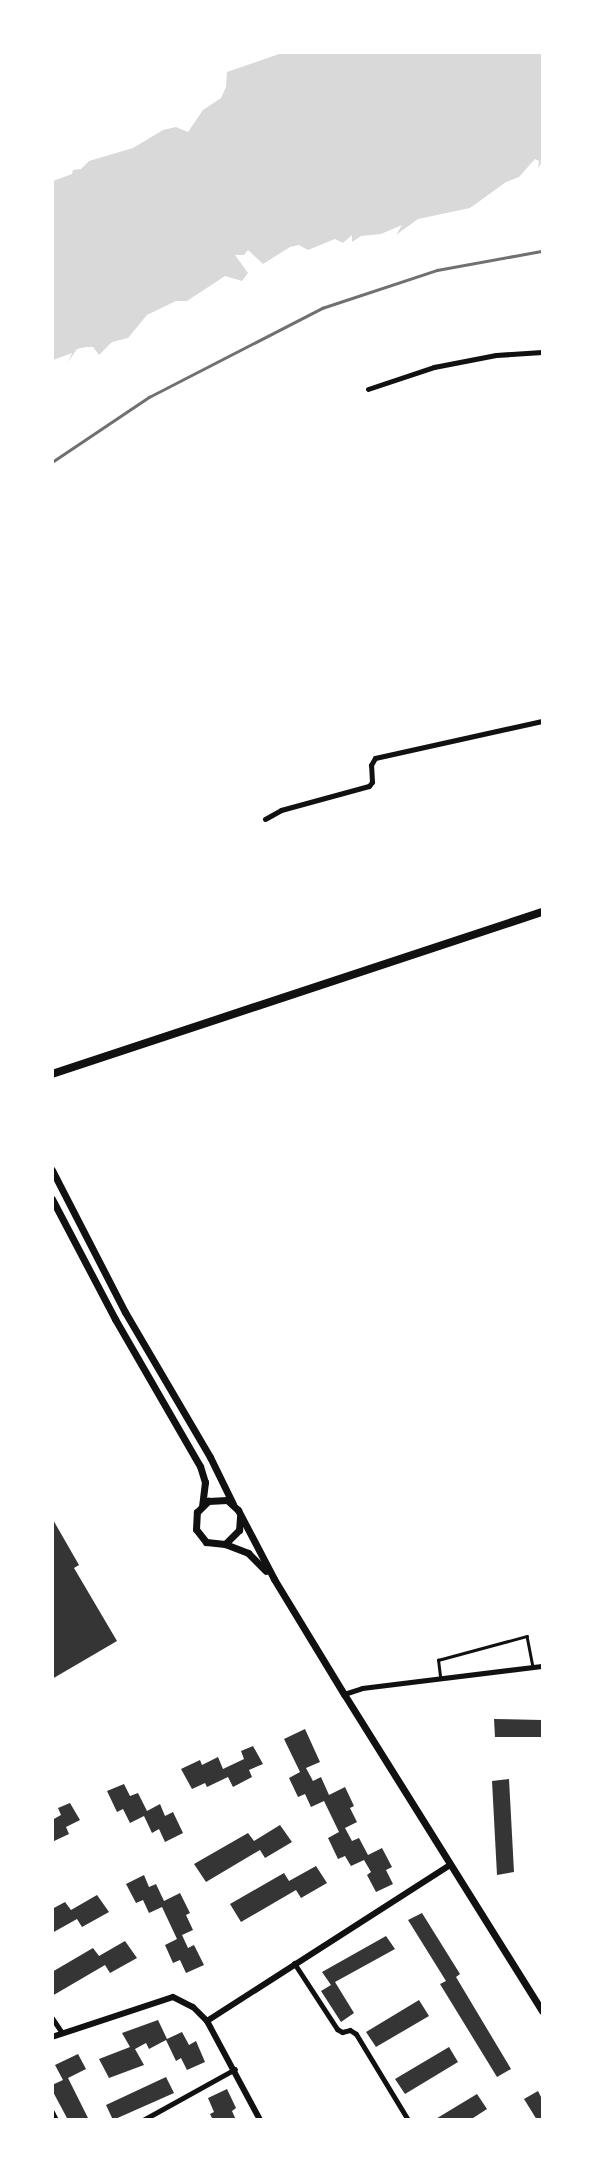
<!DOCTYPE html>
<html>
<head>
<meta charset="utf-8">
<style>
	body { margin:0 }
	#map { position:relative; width:595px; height:2172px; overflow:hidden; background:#fff; font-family:"IBM Plex Sans",sans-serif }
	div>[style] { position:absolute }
	.water>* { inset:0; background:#d9d9d9 }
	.building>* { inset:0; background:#353535 }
	.service>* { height:2.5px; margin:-1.25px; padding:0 1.25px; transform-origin:1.25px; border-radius:1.25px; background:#111 }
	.minor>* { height:5px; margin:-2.5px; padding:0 2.5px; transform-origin:2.5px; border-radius:2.5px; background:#111 }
	.tertiary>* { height:6px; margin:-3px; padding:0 3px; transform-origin:3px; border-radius:3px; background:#111 }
	.secondary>* { height:7px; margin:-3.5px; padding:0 3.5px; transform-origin:3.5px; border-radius:3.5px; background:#111 }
	.trunk>* { height:8px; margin:-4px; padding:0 4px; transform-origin:4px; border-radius:4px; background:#111 }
	.rail>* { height:2.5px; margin:-1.25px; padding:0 1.25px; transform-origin:1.25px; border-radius:1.25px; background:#707070 }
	span { translate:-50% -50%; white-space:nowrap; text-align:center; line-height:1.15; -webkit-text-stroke:5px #fff; paint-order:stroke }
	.frame { position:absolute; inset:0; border:54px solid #fff; pointer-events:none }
</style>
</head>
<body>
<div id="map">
	<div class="water">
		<i style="clip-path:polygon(282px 53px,542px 53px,542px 162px,538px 168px,539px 161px,535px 159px,519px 177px,506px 182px,470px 208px,418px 219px,396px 235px,402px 225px,381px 234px,361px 236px,352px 242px,352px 235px,343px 243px,335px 239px,308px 250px,299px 245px,290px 247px,263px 264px,248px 250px,244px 255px,235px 255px,248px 273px,242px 281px,225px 276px,187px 301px,176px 301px,147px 315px,128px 338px,112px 342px,99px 355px,93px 347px,86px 347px,77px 349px,68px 362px,72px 353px,53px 360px,53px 181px,72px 174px,73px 170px,81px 169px,89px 161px,133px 148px,163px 130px,176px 127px,188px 132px,203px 110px,221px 98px,226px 87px,227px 72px)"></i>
	</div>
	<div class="building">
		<i style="clip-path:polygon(52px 1518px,79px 1565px,74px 1568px,117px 1641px,52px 1679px)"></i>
		<i style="clip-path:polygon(494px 1719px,542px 1720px,542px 1737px,495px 1737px)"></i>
		<i style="clip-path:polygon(305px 1729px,320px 1762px,306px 1768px,313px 1781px,321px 1777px,329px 1795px,345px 1787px,354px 1806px,350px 1808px,357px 1822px,345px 1828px,352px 1841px,359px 1838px,368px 1855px,382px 1848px,392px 1867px,386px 1870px,393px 1884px,376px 1892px,367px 1875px,371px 1872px,364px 1860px,351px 1866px,345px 1856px,338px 1859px,328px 1838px,339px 1832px,324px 1801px,311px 1807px,305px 1794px,298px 1797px,289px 1778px,300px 1772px,284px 1739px)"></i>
		<i style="clip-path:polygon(253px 1746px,263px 1764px,249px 1770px,252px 1777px,233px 1787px,228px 1777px,207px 1787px,205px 1783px,192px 1789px,181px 1769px,200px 1760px,202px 1765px,218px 1757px,223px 1769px,244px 1759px,241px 1751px)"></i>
		<i style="clip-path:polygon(509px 1779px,514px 1872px,497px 1875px,492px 1781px)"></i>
		<i style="clip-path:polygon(124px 1784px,130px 1796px,138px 1793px,147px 1811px,160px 1804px,165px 1816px,173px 1812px,183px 1833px,165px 1842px,159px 1829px,152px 1833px,144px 1816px,130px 1823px,123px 1809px,117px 1812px,107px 1791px)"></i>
		<i style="clip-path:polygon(70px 1803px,80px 1820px,66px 1827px,69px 1834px,52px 1842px,52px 1820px,61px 1815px,58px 1808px)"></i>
		<i style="clip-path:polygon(280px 1825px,292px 1842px,265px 1858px,260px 1850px,206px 1882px,194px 1864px,248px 1833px,254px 1841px)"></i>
		<i style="clip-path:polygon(316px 1866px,327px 1883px,301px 1898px,296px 1890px,241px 1922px,230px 1904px,284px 1873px,289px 1881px)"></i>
		<i style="clip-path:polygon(144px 1875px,149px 1887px,156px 1884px,164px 1901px,180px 1893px,190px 1913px,186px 1915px,193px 1930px,182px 1935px,188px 1948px,194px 1945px,204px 1965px,186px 1973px,180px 1960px,173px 1963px,165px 1945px,177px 1939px,162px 1907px,149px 1913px,143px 1900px,136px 1903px,126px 1884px)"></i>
		<i style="clip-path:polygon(97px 1895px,109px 1912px,82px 1927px,77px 1919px,52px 1933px,52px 1909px,65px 1902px,71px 1910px)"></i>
		<i style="clip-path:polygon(422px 1913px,460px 1974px,456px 1977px,511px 2069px,497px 2077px,440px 1984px,446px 1981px,408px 1920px)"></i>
		<i style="clip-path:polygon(386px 1936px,395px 1949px,335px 1982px,354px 2013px,341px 2022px,321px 1991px,331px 1985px,322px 1972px)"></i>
		<i style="clip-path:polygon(125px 1941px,137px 1958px,110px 1973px,105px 1965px,52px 1996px,52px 1972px,93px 1948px,99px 1956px)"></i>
		<i style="clip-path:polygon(419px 2000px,429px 2016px,376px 2047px,366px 2032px)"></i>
		<i style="clip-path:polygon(158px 2020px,167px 2039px,182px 2032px,189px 2045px,196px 2041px,205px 2062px,187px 2070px,181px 2058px,176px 2061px,166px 2040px,149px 2049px,146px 2043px,135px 2049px,144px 2065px,109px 2078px,99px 2059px,130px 2047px,122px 2033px)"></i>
		<i style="clip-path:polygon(449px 2047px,458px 2062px,405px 2094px,395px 2079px)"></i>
		<i style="clip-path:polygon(78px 2054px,86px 2069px,68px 2078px,89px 2120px,68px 2120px,52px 2090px,52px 2085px,63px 2080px,55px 2065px)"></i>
		<i style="clip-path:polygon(166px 2077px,174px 2093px,113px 2120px,106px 2105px)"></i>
		<i style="clip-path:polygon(227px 2089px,236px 2108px,232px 2111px,236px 2120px,213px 2120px,210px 2114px,214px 2112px,208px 2098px)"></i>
		<i style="clip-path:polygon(538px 2091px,542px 2099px,542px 2120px,537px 2120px,524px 2099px)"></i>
		<i style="clip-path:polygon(477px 2094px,487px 2109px,470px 2120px,434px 2120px)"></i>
	</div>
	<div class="service">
		<i style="left:440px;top:1676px;width:16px;rotate:-97deg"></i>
		<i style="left:438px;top:1660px;width:92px;rotate:-15.1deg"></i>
		<i style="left:527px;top:1636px;width:32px;rotate:79deg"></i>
	</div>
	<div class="minor">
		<i style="left:368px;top:389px;width:70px;rotate:-18.4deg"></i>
		<i style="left:434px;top:367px;width:63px;rotate:-11deg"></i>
		<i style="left:496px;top:355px;width:46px;rotate:-3.7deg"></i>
		<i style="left:265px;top:819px;width:18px;rotate:-29deg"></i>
		<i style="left:281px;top:810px;width:91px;rotate:-15.3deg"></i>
		<i style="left:369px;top:786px;width:5px;rotate:-53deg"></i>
		<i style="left:372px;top:782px;width:17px;rotate:-93deg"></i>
		<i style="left:371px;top:765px;width:8px;rotate:-60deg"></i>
		<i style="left:375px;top:758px;width:171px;rotate:-12.5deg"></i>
		<i style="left:344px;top:1694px;width:19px;rotate:-18deg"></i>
		<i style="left:362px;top:1688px;width:181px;rotate:-7deg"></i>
		<i style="left:294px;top:1963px;width:79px;rotate:56.9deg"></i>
		<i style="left:337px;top:2029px;width:6px;rotate:31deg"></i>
		<i style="left:342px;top:2032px;width:8px;rotate:-14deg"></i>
		<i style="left:350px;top:2030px;width:7px;rotate:34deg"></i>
		<i style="left:356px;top:2034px;width:100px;rotate:58.8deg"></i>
		<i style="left:52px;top:2018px;width:18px;rotate:56deg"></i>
		<i style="left:52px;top:2112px;width:9px;rotate:63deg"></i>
		<i style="left:143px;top:2120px;width:105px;rotate:-29deg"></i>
	</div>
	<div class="tertiary">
		<i style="left:207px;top:2021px;width:112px;rotate:61.8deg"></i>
		<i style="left:52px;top:2037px;width:127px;rotate:-18.3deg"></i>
		<i style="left:173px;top:1997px;width:22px;rotate:27deg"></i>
		<i style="left:193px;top:2007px;width:20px;rotate:45deg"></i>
		<i style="left:207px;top:2021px;width:289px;rotate:-32.7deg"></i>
	</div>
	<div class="secondary">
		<i style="left:52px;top:1170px;width:160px;rotate:62.8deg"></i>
		<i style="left:125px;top:1312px;width:168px;rotate:59.6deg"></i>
		<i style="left:210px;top:1457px;width:52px;rotate:63.9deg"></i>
		<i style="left:52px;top:1199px;width:136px;rotate:62.3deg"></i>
		<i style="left:115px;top:1319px;width:170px;rotate:60deg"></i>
		<i style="left:200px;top:1466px;width:17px;rotate:73deg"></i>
		<i style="left:205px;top:1482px;width:23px;rotate:97deg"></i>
		<i style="left:240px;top:1517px;width:13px;rotate:94deg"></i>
		<i style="left:239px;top:1530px;width:20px;rotate:135deg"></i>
		<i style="left:225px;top:1544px;width:19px;rotate:-174deg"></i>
		<i style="left:206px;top:1542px;width:16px;rotate:-128deg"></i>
		<i style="left:196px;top:1529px;width:17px;rotate:-87deg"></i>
		<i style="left:197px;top:1512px;width:16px;rotate:-45deg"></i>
		<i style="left:208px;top:1501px;width:19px;rotate:-3deg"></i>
		<i style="left:227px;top:1500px;width:15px;rotate:42deg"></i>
		<i style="left:238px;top:1510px;width:78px;rotate:62.4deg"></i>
		<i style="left:274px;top:1579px;width:135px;rotate:58.7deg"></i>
		<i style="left:344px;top:1694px;width:374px;rotate:58deg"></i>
		<i style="left:225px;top:1544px;width:25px;rotate:21deg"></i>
		<i style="left:248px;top:1553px;width:25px;rotate:45deg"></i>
	</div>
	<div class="trunk">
		<i style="left:52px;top:1074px;width:516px;rotate:-18.29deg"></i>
	</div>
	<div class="rail">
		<i style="left:52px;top:462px;width:117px;rotate:-33.8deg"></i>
		<i style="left:149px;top:397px;width:195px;rotate:-27.2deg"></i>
		<i style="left:322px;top:308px;width:121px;rotate:-18.3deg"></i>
		<i style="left:437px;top:270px;width:107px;rotate:-10.3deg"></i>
	</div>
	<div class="frame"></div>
</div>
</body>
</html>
